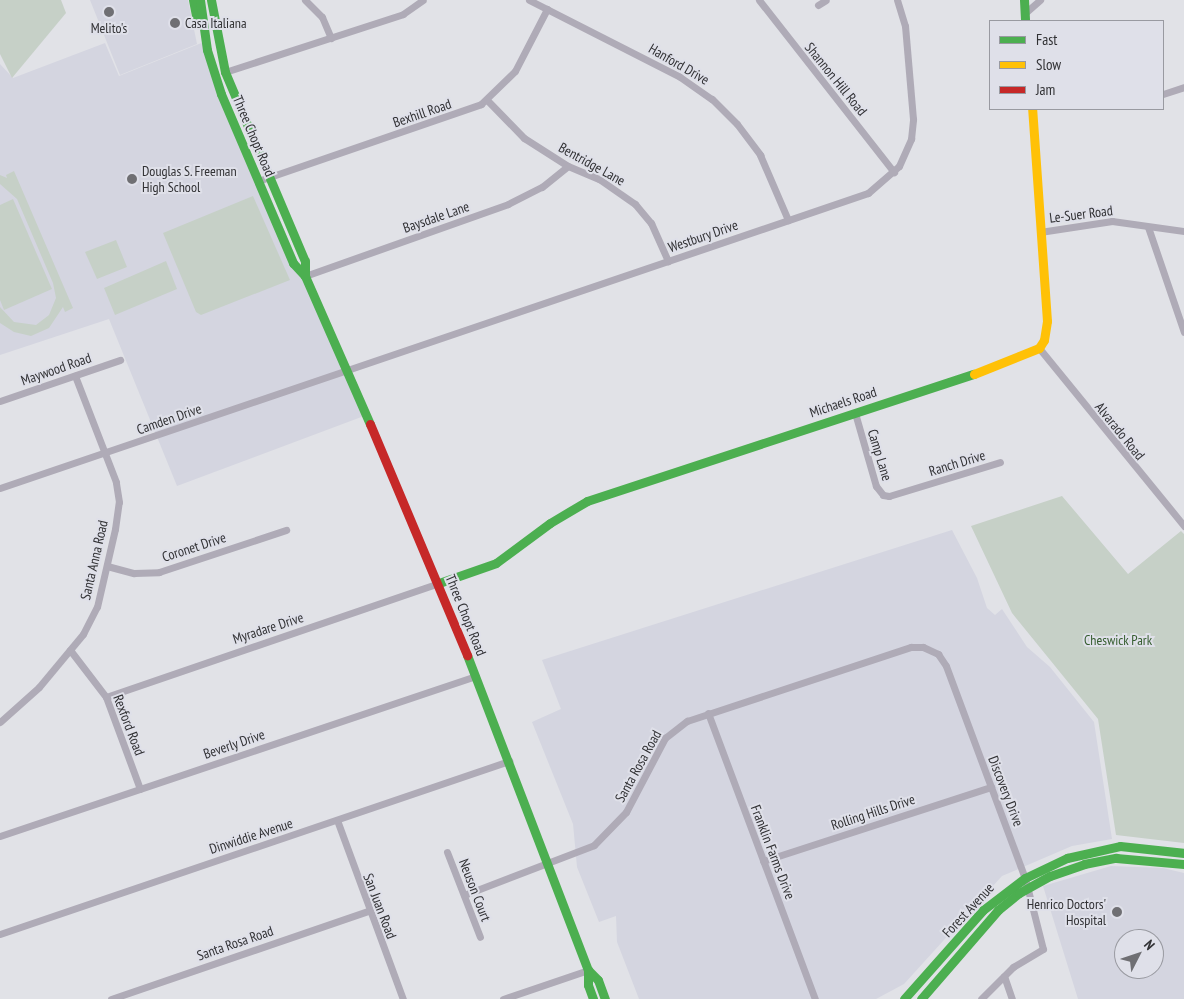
<!DOCTYPE html>
<html>
<head>
<meta charset="utf-8">
<style>
	body { margin:0 }
	#map { position:relative; width:1184px; height:999px; overflow:hidden; background:#e1e2e7; font-family:"PT Sans Narrow",sans-serif }
	div>[style] { position:absolute }
	.built>* { inset:0; background:#d4d5e0 }
	.green>* { inset:0; background:#c6d0c7 }
	.street>* { height:7px; margin:-3.5px; padding:0 3.5px; transform-origin:3.5px; border-radius:3.5px; background:#afabb7 }
	.fast>* { height:9px; margin:-4.5px; padding:0 4.5px; transform-origin:4.5px; border-radius:4.5px; background:#4caf50 }
	.slow>* { height:9px; margin:-4.5px; padding:0 4.5px; transform-origin:4.5px; border-radius:4.5px; background:#ffc107 }
	.jam>* { height:9px; margin:-4.5px; padding:0 4.5px; transform-origin:4.5px; border-radius:4.5px; background:#c62828 }
	.dots>* { width:14px; height:14px; translate:-50% -50%; box-sizing:border-box; border:2px solid #dfe0e9; border-radius:50% }
	span { translate:-50% -50%; white-space:nowrap; text-align:center; line-height:1.15; -webkit-text-stroke:4px #dfe0e9; paint-order:stroke }
	.poi-label { font-size:14px; color:#313134 }
	.left { translate:0 -50%; text-align:left }
	.right { translate:-100% -50%; text-align:right }
	.street-label { font-size:14px; color:#313134 }
	.park-label { font-size:14px; color:#355d2f }
	.legend { position:absolute; left:989px; top:20px; width:175px; height:90px; box-sizing:border-box; background:#dfe0e9; border:1px solid #999aa1; margin:0; padding:6px 9px; list-style:none; font-size:15px; color:#313134 }
	.legend li { display:flex; align-items:center; gap:10px; height:25px }
	.legend b { width:25px; border:1px solid #999aa1 }
	.north { position:absolute; left:1114px; top:929px; width:50px; height:50px; box-sizing:border-box; background:#dfe0e9; border:1px solid #999aa1; border-radius:50%; rotate:49deg; font-size:14px; font-weight:700; line-height:20px; text-align:center; color:#313134 }
	.north::after { content:''; display:block; margin:auto; width:18px; height:22px; background:#6f6f73; clip-path:polygon(50% 0,100% 100%,50% 72%,0 100%) }
</style>
</head>
<body>
<div id="map">
	<div class="built">
		<i style="clip-path:polygon(90px 0,188px 0,197px 44px,120px 75px)"></i>
		<i style="clip-path:polygon(209px 40px,221px 83px,364px 416px,177px 486px,109px 319px,0 355px,0 64px,13px 78px,105px 43px,119px 76px)"></i>
		<i style="clip-path:polygon(952px 530px,977px 578px,987px 608px,995px 615px,1002px 609px,1027px 647px,1050px 667px,1094px 722px,1112px 839px,1072px 846px,1002px 876px,904px 984px,876px 999px,639px 999px,617px 942px,616px 916px,599px 922px,577px 867px,573px 824px,532px 722px,561px 709px,542px 660px)"></i>
		<i style="clip-path:polygon(evenodd,1111px 866px,1163px 868px,1184px 873px,1184px 999px,1078px 999px,1043px 886px,1111px 866px,1124px 939px,1154px 939px,1154px 969px,1124px 969px,1124px 939px)"></i>
	</div>
	<div class="green">
		<i style="clip-path:polygon(0 0,61px 0,66px 13px,12px 78px,0 54px)"></i>
		<i style="clip-path:polygon(14px 171px,73px 308px,65px 312px,63px 307px,49px 328px,31px 336px,14px 332px,0 323px,0 307px,14px 322px,36px 325px,49px 315px,56px 298px,53px 283px,17px 199px,0 184px,0 175px,7px 178px,6px 175px)"></i>
		<i style="clip-path:polygon(253px 196px,290px 280px,201px 315px,196px 312px,163px 233px)"></i>
		<i style="clip-path:polygon(13px 199px,52px 289px,4px 310px,0 300px,0 205px)"></i>
		<i style="clip-path:polygon(116px 240px,127px 267px,97px 279px,85px 252px)"></i>
		<i style="clip-path:polygon(166px 261px,177px 289px,115px 315px,104px 288px)"></i>
		<i style="clip-path:polygon(1062px 496px,1128px 574px,1181px 531px,1184px 534px,1184px 843px,1116px 835px,1098px 719px,1012px 613px,971px 526px)"></i>
	</div>
	<div class="street">
		<i style="left:305px;top:0;width:24px;rotate:45deg"></i>
		<i style="left:322px;top:17px;width:23px;rotate:67deg"></i>
		<i style="left:529px;top:0;width:169px;rotate:27deg"></i>
		<i style="left:680px;top:77px;width:39px;rotate:35deg"></i>
		<i style="left:712px;top:99px;width:35px;rotate:45deg"></i>
		<i style="left:737px;top:124px;width:39px;rotate:53deg"></i>
		<i style="left:760px;top:155px;width:71px;rotate:66.7deg"></i>
		<i style="left:759px;top:0;width:219px;rotate:51.9deg"></i>
		<i style="left:818px;top:5px;width:9px;rotate:-32deg"></i>
		<i style="left:1025px;top:13px;width:20px;rotate:-41deg"></i>
		<i style="left:225px;top:72px;width:187px;rotate:-18deg"></i>
		<i style="left:403px;top:14px;width:24px;rotate:-35deg"></i>
		<i style="left:1163px;top:94px;width:22px;rotate:-18deg"></i>
		<i style="left:487px;top:100px;width:53px;rotate:45.8deg"></i>
		<i style="left:524px;top:138px;width:52px;rotate:32.5deg"></i>
		<i style="left:568px;top:166px;width:34px;rotate:23deg"></i>
		<i style="left:599px;top:179px;width:44px;rotate:34.8deg"></i>
		<i style="left:635px;top:204px;width:25px;rotate:50deg"></i>
		<i style="left:651px;top:223px;width:42px;rotate:65.9deg"></i>
		<i style="left:258px;top:181px;width:236px;rotate:-19deg"></i>
		<i style="left:481px;top:104px;width:47px;rotate:-44.1deg"></i>
		<i style="left:515px;top:71px;width:70px;rotate:-62.7deg"></i>
		<i style="left:1148px;top:227px;width:111px;rotate:71.1deg"></i>
		<i style="left:1040px;top:232px;width:73px;rotate:-8.7deg"></i>
		<i style="left:1112px;top:221px;width:73px;rotate:7.9deg"></i>
		<i style="left:305px;top:276px;width:215px;rotate:-19.5deg"></i>
		<i style="left:508px;top:204px;width:38px;rotate:-27deg"></i>
		<i style="left:542px;top:187px;width:33px;rotate:-39deg"></i>
		<i style="left:1039px;top:348px;width:230px;rotate:50.8deg"></i>
		<i style="left:0;top:401px;width:127px;rotate:-18.9deg"></i>
		<i style="left:855px;top:413px;width:76px;rotate:74deg"></i>
		<i style="left:876px;top:486px;width:11px;rotate:52deg"></i>
		<i style="left:883px;top:495px;width:6px;rotate:9deg"></i>
		<i style="left:889px;top:496px;width:116px;rotate:-17deg"></i>
		<i style="left:0;top:488px;width:917px;rotate:-18.77deg"></i>
		<i style="left:868px;top:193px;width:41px;rotate:-41.1deg"></i>
		<i style="left:899px;top:166px;width:30px;rotate:-66deg"></i>
		<i style="left:911px;top:139px;width:20px;rotate:-84deg"></i>
		<i style="left:913px;top:119px;width:93px;rotate:-94.9deg"></i>
		<i style="left:905px;top:26px;width:27px;rotate:-107deg"></i>
		<i style="left:107px;top:566px;width:28px;rotate:15deg"></i>
		<i style="left:134px;top:573px;width:25px;rotate:-2deg"></i>
		<i style="left:159px;top:572px;width:134px;rotate:-18.3deg"></i>
		<i style="left:70px;top:650px;width:59px;rotate:52.5deg"></i>
		<i style="left:106px;top:697px;width:98px;rotate:69.7deg"></i>
		<i style="left:106px;top:697px;width:352px;rotate:-18.9deg"></i>
		<i style="left:708px;top:713px;width:305px;rotate:69.5deg"></i>
		<i style="left:0;top:722px;width:52px;rotate:-41.9deg"></i>
		<i style="left:39px;top:687px;width:69px;rotate:-50.3deg"></i>
		<i style="left:83px;top:634px;width:30px;rotate:-63deg"></i>
		<i style="left:97px;top:607px;width:80px;rotate:-77deg"></i>
		<i style="left:115px;top:529px;width:27px;rotate:-82deg"></i>
		<i style="left:119px;top:502px;width:20px;rotate:-99deg"></i>
		<i style="left:116px;top:482px;width:114px;rotate:-111.1deg"></i>
		<i style="left:337px;top:820px;width:191px;rotate:69.8deg"></i>
		<i style="left:0;top:836px;width:502px;rotate:-18.58deg"></i>
		<i style="left:447px;top:852px;width:91px;rotate:68.8deg"></i>
		<i style="left:763px;top:861px;width:240px;rotate:-18deg"></i>
		<i style="left:464px;top:895px;width:139px;rotate:-21deg"></i>
		<i style="left:594px;top:845px;width:46px;rotate:-45.9deg"></i>
		<i style="left:626px;top:812px;width:84px;rotate:-62.2deg"></i>
		<i style="left:665px;top:738px;width:28px;rotate:-38deg"></i>
		<i style="left:687px;top:721px;width:236px;rotate:-18.3deg"></i>
		<i style="left:911px;top:647px;width:12px"></i>
		<i style="left:923px;top:647px;width:17px;rotate:25deg"></i>
		<i style="left:938px;top:654px;width:14px;rotate:56deg"></i>
		<i style="left:946px;top:666px;width:226px;rotate:69.6deg"></i>
		<i style="left:1025px;top:878px;width:73px;rotate:75.8deg"></i>
		<i style="left:1043px;top:949px;width:35px;rotate:149deg"></i>
		<i style="left:1013px;top:967px;width:45px;rotate:135deg"></i>
		<i style="left:0;top:934px;width:538px;rotate:-18.77deg"></i>
		<i style="left:1004px;top:976px;width:24px;rotate:71deg"></i>
		<i style="left:111px;top:999px;width:272px;rotate:-18.9deg"></i>
		<i style="left:503px;top:999px;width:90px;rotate:-18.8deg"></i>
	</div>
	<div class="fast">
		<i style="left:193px;top:0;width:15px;rotate:79deg"></i>
		<i style="left:200px;top:0;width:50px;rotate:82deg"></i>
		<i style="left:207px;top:50px;width:46px;rotate:72.3deg"></i>
		<i style="left:221px;top:94px;width:184px;rotate:66.9deg"></i>
		<i style="left:293px;top:263px;width:18px;rotate:47deg"></i>
		<i style="left:305px;top:276px;width:162px;rotate:66.3deg"></i>
		<i style="left:211px;top:0;width:73px;rotate:79deg"></i>
		<i style="left:225px;top:72px;width:205px;rotate:67.1deg"></i>
		<i style="left:305px;top:261px;width:15px;rotate:90deg"></i>
		<i style="left:1024px;top:0;width:21px;rotate:87deg"></i>
		<i style="left:439px;top:583px;width:60px;rotate:-19.3deg"></i>
		<i style="left:496px;top:563px;width:67px;rotate:-36.5deg"></i>
		<i style="left:550px;top:523px;width:43px;rotate:-30.7deg"></i>
		<i style="left:587px;top:501px;width:407px;rotate:-18.2deg"></i>
		<i style="left:467px;top:655px;width:337px;rotate:69deg"></i>
		<i style="left:588px;top:970px;width:15px;rotate:90deg"></i>
		<i style="left:588px;top:985px;width:15px;rotate:70deg"></i>
		<i style="left:588px;top:970px;width:14px;rotate:45deg"></i>
		<i style="left:598px;top:980px;width:20px;rotate:70deg"></i>
		<i style="left:904px;top:999px;width:119px;rotate:-48.4deg"></i>
		<i style="left:983px;top:910px;width:53px;rotate:-37.3deg"></i>
		<i style="left:1025px;top:878px;width:47px;rotate:-25.5deg"></i>
		<i style="left:1067px;top:858px;width:54px;rotate:-12.8deg"></i>
		<i style="left:1120px;top:846px;width:64px;rotate:6.2deg"></i>
		<i style="left:921px;top:999px;width:118px;rotate:-49.1deg"></i>
		<i style="left:998px;top:910px;width:27px;rotate:-39deg"></i>
		<i style="left:1019px;top:893px;width:35px;rotate:-29deg"></i>
		<i style="left:1050px;top:876px;width:36px;rotate:-19deg"></i>
		<i style="left:1084px;top:864px;width:33px;rotate:-11deg"></i>
		<i style="left:1116px;top:858px;width:68px;rotate:5deg"></i>
	</div>
	<div class="slow">
		<i style="left:974px;top:374px;width:70px;rotate:-21.8deg"></i>
		<i style="left:1039px;top:348px;width:9px;rotate:-58deg"></i>
		<i style="left:1044px;top:340px;width:19px;rotate:-81deg"></i>
		<i style="left:1047px;top:321px;width:213px;rotate:-94deg"></i>
	</div>
	<div class="jam">
		<i style="left:370px;top:424px;width:251px;rotate:67.2deg"></i>
	</div>
	<div class="dots">
		<i style="left:109px;top:12px;background:#6f6f73"></i>
		<i style="left:175px;top:23px;background:#6f6f73"></i>
		<i style="left:132px;top:179px;background:#6f6f73"></i>
		<i style="left:1117px;top:912px;background:#6f6f73"></i>
	</div>
	<div class="poi-label">
		<span class="left" style="left:185px;top:23px">Casa Italiana</span>
		<span style="left:109px;top:28px">Melito's</span>
		<span class="left" style="left:142px;top:179px">Douglas S. Freeman<br>High School</span>
		<span class="right" style="left:1106px;top:912px">Henrico Doctors'<br>Hospital</span>
	</div>
	<div class="street-label">
		<span style="left:679px;top:64px;rotate:30deg">Hanford Drive</span>
		<span style="left:836px;top:79px;rotate:51deg">Shannon Hill Road</span>
		<span style="left:422px;top:113px;rotate:-19deg">Bexhill Road</span>
		<span style="left:254px;top:136px;rotate:67deg">Three Chopt Road</span>
		<span style="left:592px;top:164px;rotate:29deg">Bentridge Lane</span>
		<span style="left:1081px;top:214px;rotate:-7deg">Le-Suer Road</span>
		<span style="left:436px;top:217px;rotate:-19deg">Baysdale Lane</span>
		<span style="left:703px;top:236px;rotate:-19deg">Westbury Drive</span>
		<span style="left:56px;top:369px;rotate:-19deg">Maywood Road</span>
		<span style="left:843px;top:402px;rotate:-18deg">Michaels Road</span>
		<span style="left:169px;top:419px;rotate:-19deg">Camden Drive</span>
		<span style="left:1120px;top:431px;rotate:51deg">Alvarado Road</span>
		<span style="left:880px;top:455px;rotate:73deg">Camp Lane</span>
		<span style="left:957px;top:463px;rotate:-17deg">Ranch Drive</span>
		<span style="left:194px;top:547px;rotate:-18deg">Coronet Drive</span>
		<span style="left:94px;top:560px;rotate:-77deg">Santa Anna Road</span>
		<span style="left:466px;top:615px;rotate:68deg">Three Chopt Road</span>
		<span style="left:268px;top:628px;rotate:-18deg">Myradare Drive</span>
		<span style="left:129px;top:725px;rotate:69deg">Rexford Road</span>
		<span style="left:234px;top:744px;rotate:-19deg">Beverly Drive</span>
		<span style="left:638px;top:766px;rotate:-61deg">Santa Rosa Road</span>
		<span style="left:1006px;top:791px;rotate:69deg">Discovery Drive</span>
		<span style="left:873px;top:812px;rotate:-18deg">Rolling Hills Drive</span>
		<span style="left:251px;top:836px;rotate:-18deg">Dinwiddie Avenue</span>
		<span style="left:773px;top:852px;rotate:69deg">Franklin Farms Drive</span>
		<span style="left:475px;top:890px;rotate:69deg">Neuson Court</span>
		<span style="left:380px;top:906px;rotate:69deg">San Juan Road</span>
		<span style="left:968px;top:910px;rotate:-47deg">Forest Avenue</span>
		<span style="left:235px;top:943px;rotate:-19deg">Santa Rosa Road</span>
	</div>
	<div class="park-label">
		<span style="left:1118px;top:640px">Cheswick Park</span>
	</div>
	<ul class="legend">
	<li><b style="height:6px;background:#4caf50"></b>Fast</li>
	<li><b style="height:6px;background:#ffc107"></b>Slow</li>
	<li><b style="height:6px;background:#c62828"></b>Jam</li>
	</ul>
	<div class="north">N</div>
</div>
</body>
</html>
